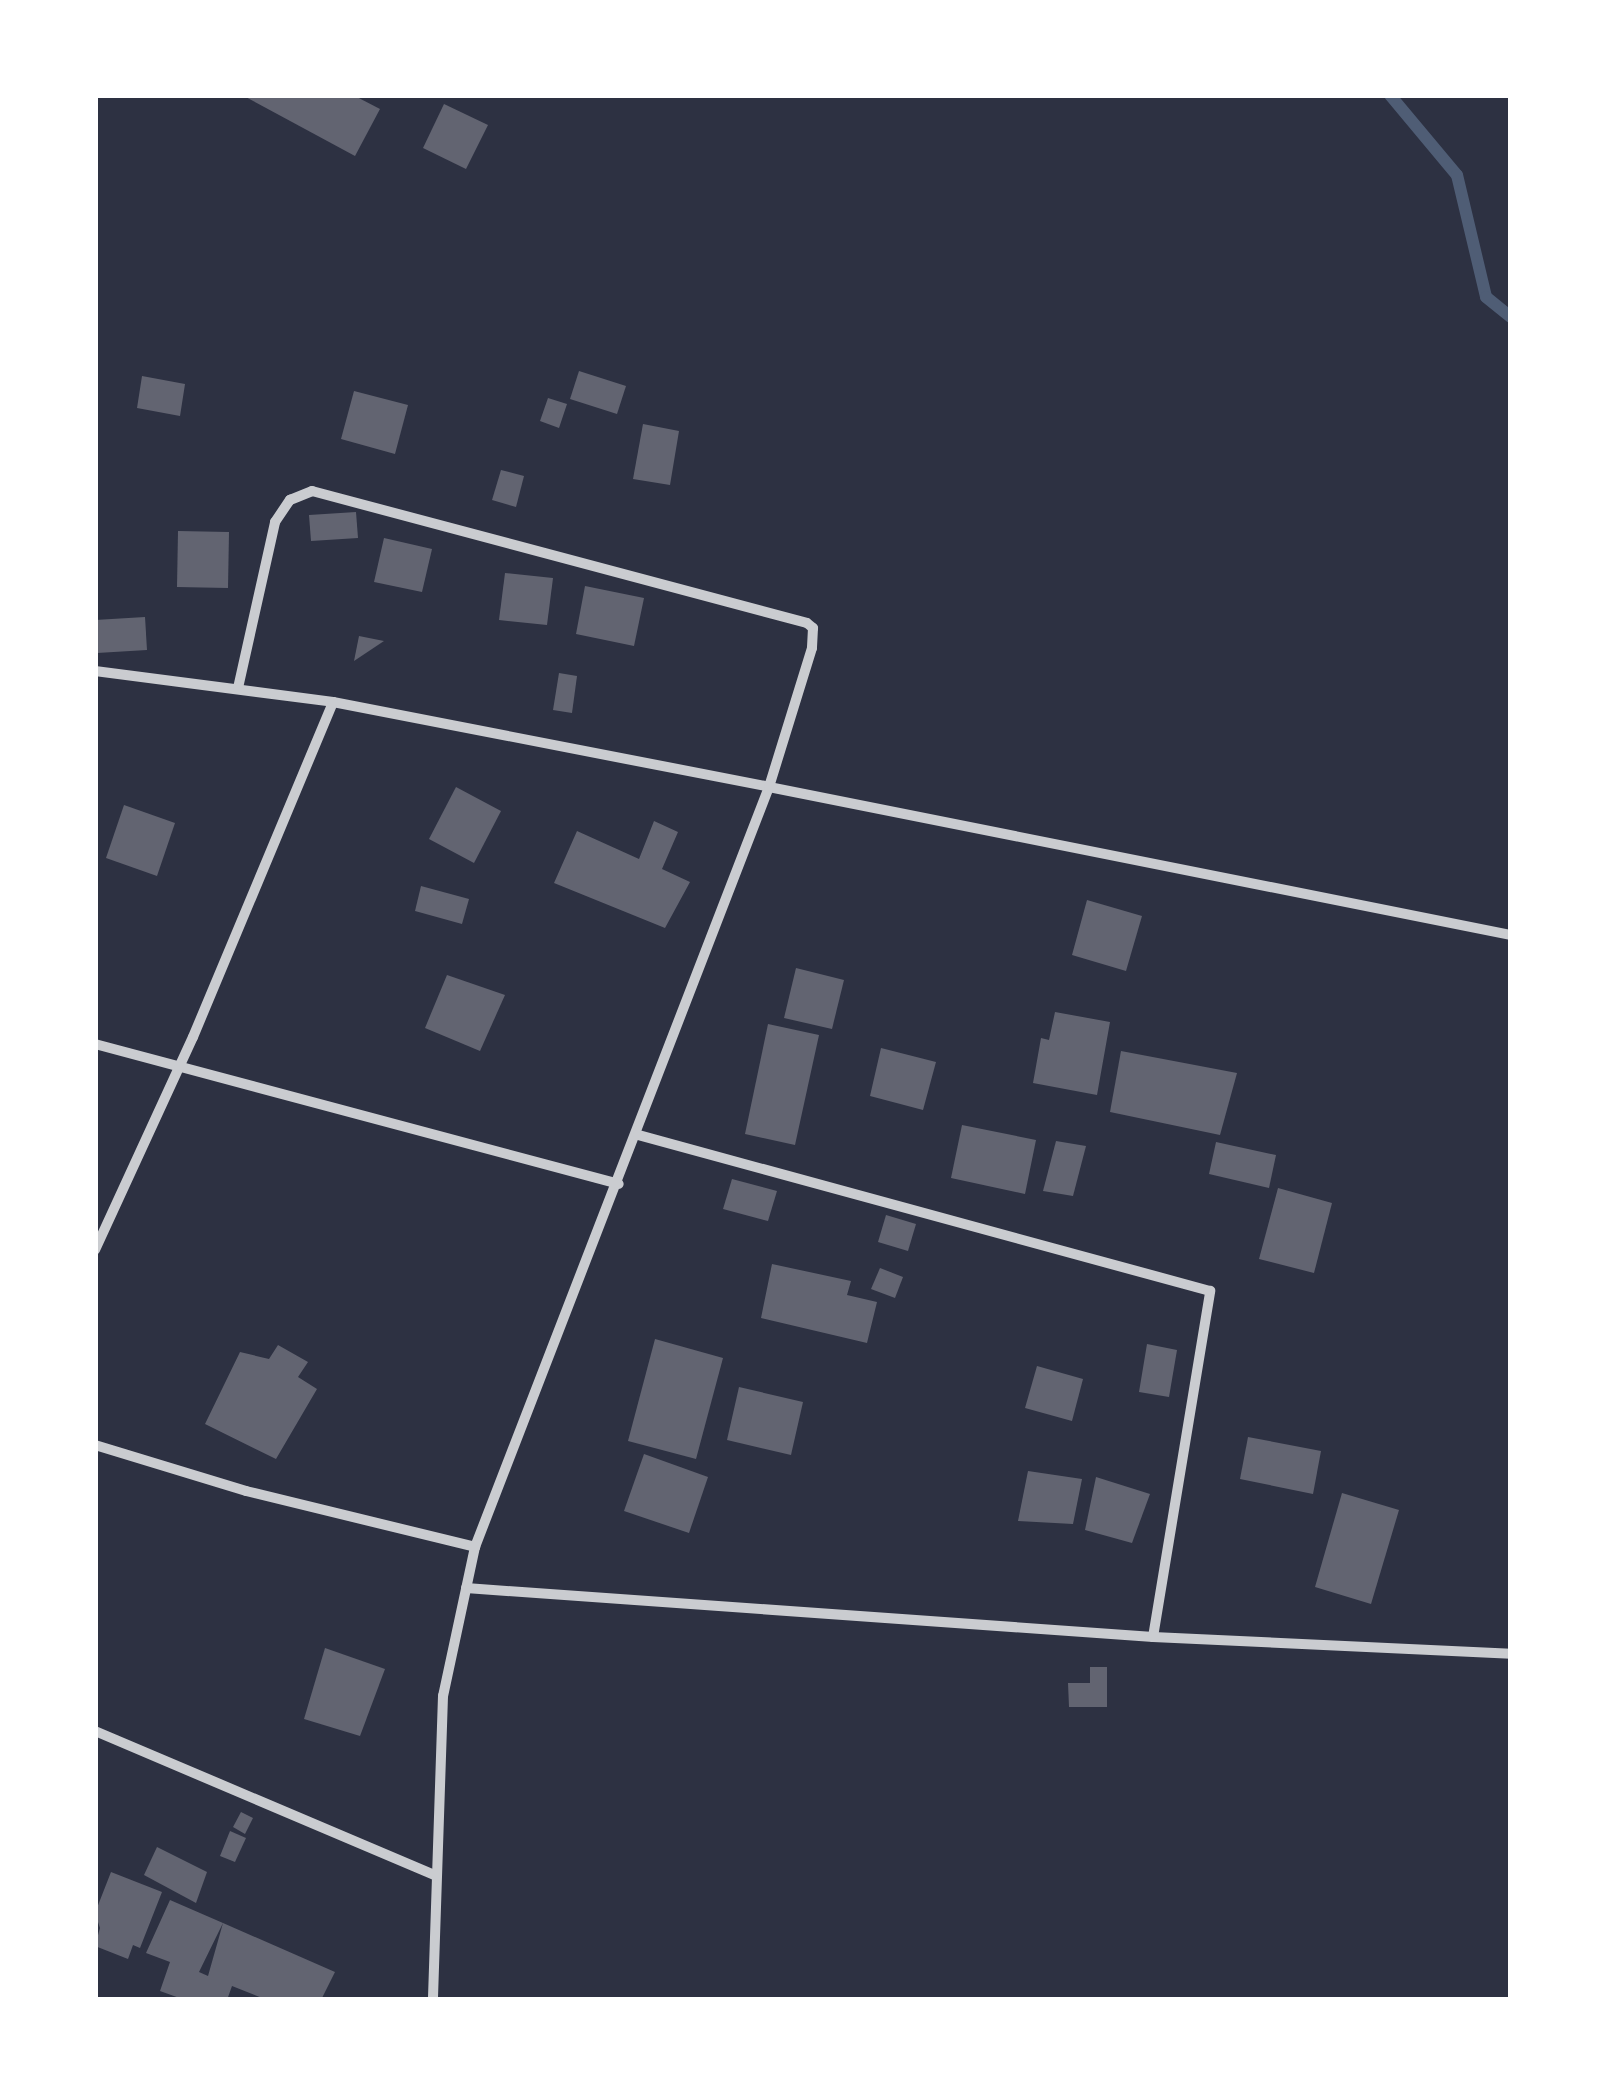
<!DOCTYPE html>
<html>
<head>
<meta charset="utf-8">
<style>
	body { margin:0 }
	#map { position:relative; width:1606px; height:2095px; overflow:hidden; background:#2d3142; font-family:Overpass,sans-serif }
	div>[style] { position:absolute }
	.stream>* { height:12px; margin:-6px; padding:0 6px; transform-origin:6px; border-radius:6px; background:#4f5d75 }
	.building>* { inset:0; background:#626471 }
	.minor>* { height:10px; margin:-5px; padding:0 5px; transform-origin:5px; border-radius:5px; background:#caccd0 }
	span { translate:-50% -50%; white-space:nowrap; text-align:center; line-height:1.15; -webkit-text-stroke:10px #fff; paint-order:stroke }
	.frame { position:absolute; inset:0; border:98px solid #fff; pointer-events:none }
</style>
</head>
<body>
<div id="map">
	<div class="stream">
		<i style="left:1390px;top:95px;width:104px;rotate:50.1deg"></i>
		<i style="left:1457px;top:175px;width:125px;rotate:76.6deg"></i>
		<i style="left:1486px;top:297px;width:32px;rotate:39deg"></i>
	</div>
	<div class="building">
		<i style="clip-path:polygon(242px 95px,353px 95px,380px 109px,355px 156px)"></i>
		<i style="clip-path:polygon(444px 104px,488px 125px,466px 169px,423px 148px)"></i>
		<i style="clip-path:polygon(579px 371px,626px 386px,617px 414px,570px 399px)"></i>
		<i style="clip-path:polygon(142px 376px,185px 384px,180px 416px,137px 408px)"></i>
		<i style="clip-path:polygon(354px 391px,408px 405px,395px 454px,341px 439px)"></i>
		<i style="clip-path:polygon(548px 398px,567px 404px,559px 428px,540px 421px)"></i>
		<i style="clip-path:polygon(643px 424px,679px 431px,670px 485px,633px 479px)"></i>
		<i style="clip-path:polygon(501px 470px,524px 476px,516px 507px,492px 500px)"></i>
		<i style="clip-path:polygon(356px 512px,358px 538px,311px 541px,309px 515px)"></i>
		<i style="clip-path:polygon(178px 531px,229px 532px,228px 588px,177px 587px)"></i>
		<i style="clip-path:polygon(384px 538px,432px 549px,422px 592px,374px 582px)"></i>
		<i style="clip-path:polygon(505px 573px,553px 578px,547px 625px,499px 620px)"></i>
		<i style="clip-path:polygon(585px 586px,644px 598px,634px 646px,576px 634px)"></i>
		<i style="clip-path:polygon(145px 617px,147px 650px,97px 653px,95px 620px)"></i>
		<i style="clip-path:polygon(359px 636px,384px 641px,354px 661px)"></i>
		<i style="clip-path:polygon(559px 673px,577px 676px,572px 713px,553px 710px)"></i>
		<i style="clip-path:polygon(456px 787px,501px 811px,474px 863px,429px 839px)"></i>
		<i style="clip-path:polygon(124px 805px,175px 823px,157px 876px,106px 858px)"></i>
		<i style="clip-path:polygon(654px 821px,678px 832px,662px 869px,690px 882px,665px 928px,554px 883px,577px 831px,639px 859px)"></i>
		<i style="clip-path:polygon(421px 886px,469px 899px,462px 924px,415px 911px)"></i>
		<i style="clip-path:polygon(1087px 900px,1142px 916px,1126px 971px,1072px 955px)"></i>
		<i style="clip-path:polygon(796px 968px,844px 980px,832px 1029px,784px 1018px)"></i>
		<i style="clip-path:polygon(447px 975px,505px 995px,480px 1051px,425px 1028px)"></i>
		<i style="clip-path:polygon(1055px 1012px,1110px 1022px,1097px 1095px,1033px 1083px,1041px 1038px,1049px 1040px)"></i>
		<i style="clip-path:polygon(768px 1024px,819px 1035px,795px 1145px,745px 1134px)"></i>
		<i style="clip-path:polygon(881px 1048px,936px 1062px,923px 1110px,870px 1096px)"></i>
		<i style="clip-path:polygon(1121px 1051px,1237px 1073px,1220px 1135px,1110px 1112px)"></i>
		<i style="clip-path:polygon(962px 1125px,1036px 1140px,1025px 1194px,951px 1178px)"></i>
		<i style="clip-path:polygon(1056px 1141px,1086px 1146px,1073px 1196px,1043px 1191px)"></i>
		<i style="clip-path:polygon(1216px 1142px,1276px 1155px,1269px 1188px,1209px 1174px)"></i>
		<i style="clip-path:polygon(732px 1179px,777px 1191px,768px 1221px,723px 1209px)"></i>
		<i style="clip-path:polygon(1278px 1188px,1332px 1203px,1314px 1273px,1259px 1259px)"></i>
		<i style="clip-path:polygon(886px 1215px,916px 1224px,908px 1251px,878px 1242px)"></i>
		<i style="clip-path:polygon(772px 1264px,851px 1281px,847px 1295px,877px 1302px,867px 1343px,761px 1318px)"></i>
		<i style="clip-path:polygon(880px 1268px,903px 1277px,895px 1298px,871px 1289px)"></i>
		<i style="clip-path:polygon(655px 1339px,723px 1358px,696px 1459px,628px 1441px)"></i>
		<i style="clip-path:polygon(1147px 1344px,1177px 1350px,1169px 1397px,1139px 1392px)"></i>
		<i style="clip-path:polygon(278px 1345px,308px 1362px,298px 1377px,317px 1389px,276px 1459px,205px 1424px,240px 1352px,269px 1359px)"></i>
		<i style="clip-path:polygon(1037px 1366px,1083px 1379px,1072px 1421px,1025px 1408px)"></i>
		<i style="clip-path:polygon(739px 1387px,803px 1402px,791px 1455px,727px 1440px)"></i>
		<i style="clip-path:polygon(1248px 1437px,1321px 1451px,1313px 1494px,1240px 1479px)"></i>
		<i style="clip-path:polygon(644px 1454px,708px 1477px,689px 1533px,624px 1511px)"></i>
		<i style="clip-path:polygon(1028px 1471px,1082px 1479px,1073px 1524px,1018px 1521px)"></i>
		<i style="clip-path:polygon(1096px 1477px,1150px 1494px,1132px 1543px,1085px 1530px)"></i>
		<i style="clip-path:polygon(1342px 1493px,1399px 1510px,1371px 1604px,1315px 1587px)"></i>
		<i style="clip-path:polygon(325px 1648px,385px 1669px,360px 1736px,304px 1719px)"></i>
		<i style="clip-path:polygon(1090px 1667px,1107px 1667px,1107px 1707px,1069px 1707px,1068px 1683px,1090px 1683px)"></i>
		<i style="clip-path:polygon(241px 1812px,253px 1818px,245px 1834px,233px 1827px)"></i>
		<i style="clip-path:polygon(230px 1831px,246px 1838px,235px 1862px,220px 1856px)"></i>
		<i style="clip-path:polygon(157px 1847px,207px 1872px,196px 1903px,144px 1875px)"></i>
		<i style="clip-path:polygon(111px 1872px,162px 1892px,140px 1948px,133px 1945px,128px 1959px,95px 1946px,100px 1928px,95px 1913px)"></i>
		<i style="clip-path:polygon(170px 1900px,223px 1923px,199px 1972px,208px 1976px,223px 1923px,335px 1972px,321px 2000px,267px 2000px,232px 1986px,227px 2000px,185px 2000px,160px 1991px,170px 1962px,146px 1953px)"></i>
	</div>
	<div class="minor">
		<i style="left:95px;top:671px;width:240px;rotate:7.4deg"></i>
		<i style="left:333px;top:702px;width:444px;rotate:11deg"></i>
		<i style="left:769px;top:787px;width:815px;rotate:111.15deg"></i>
		<i style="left:475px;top:1547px;width:152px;rotate:102.1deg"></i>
		<i style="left:443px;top:1696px;width:304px;rotate:91.9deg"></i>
		<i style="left:238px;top:688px;width:170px;rotate:-77.4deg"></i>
		<i style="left:275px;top:522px;width:27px;rotate:-56deg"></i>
		<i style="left:290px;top:500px;width:24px;rotate:-22deg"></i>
		<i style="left:312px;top:491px;width:512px;rotate:14.93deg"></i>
		<i style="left:807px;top:623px;width:8px;rotate:40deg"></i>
		<i style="left:813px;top:628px;width:20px;rotate:93deg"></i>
		<i style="left:812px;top:648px;width:145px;rotate:107.2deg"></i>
		<i style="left:769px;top:787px;width:757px;rotate:11.28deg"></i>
		<i style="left:95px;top:1044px;width:542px;rotate:14.96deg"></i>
		<i style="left:95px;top:1250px;width:234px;rotate:-65.3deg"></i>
		<i style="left:193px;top:1037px;width:363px;rotate:-67.3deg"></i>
		<i style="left:95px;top:1445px;width:158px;rotate:16.9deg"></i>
		<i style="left:246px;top:1491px;width:236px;rotate:13.7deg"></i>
		<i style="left:466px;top:1588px;width:689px;rotate:4.08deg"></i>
		<i style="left:1153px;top:1637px;width:351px;rotate:-80.6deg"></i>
		<i style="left:1210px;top:1291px;width:593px;rotate:-164.74deg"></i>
		<i style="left:1153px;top:1637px;width:358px;rotate:2.7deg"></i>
		<i style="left:95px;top:1731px;width:369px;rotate:23deg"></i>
	</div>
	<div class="frame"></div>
</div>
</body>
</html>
